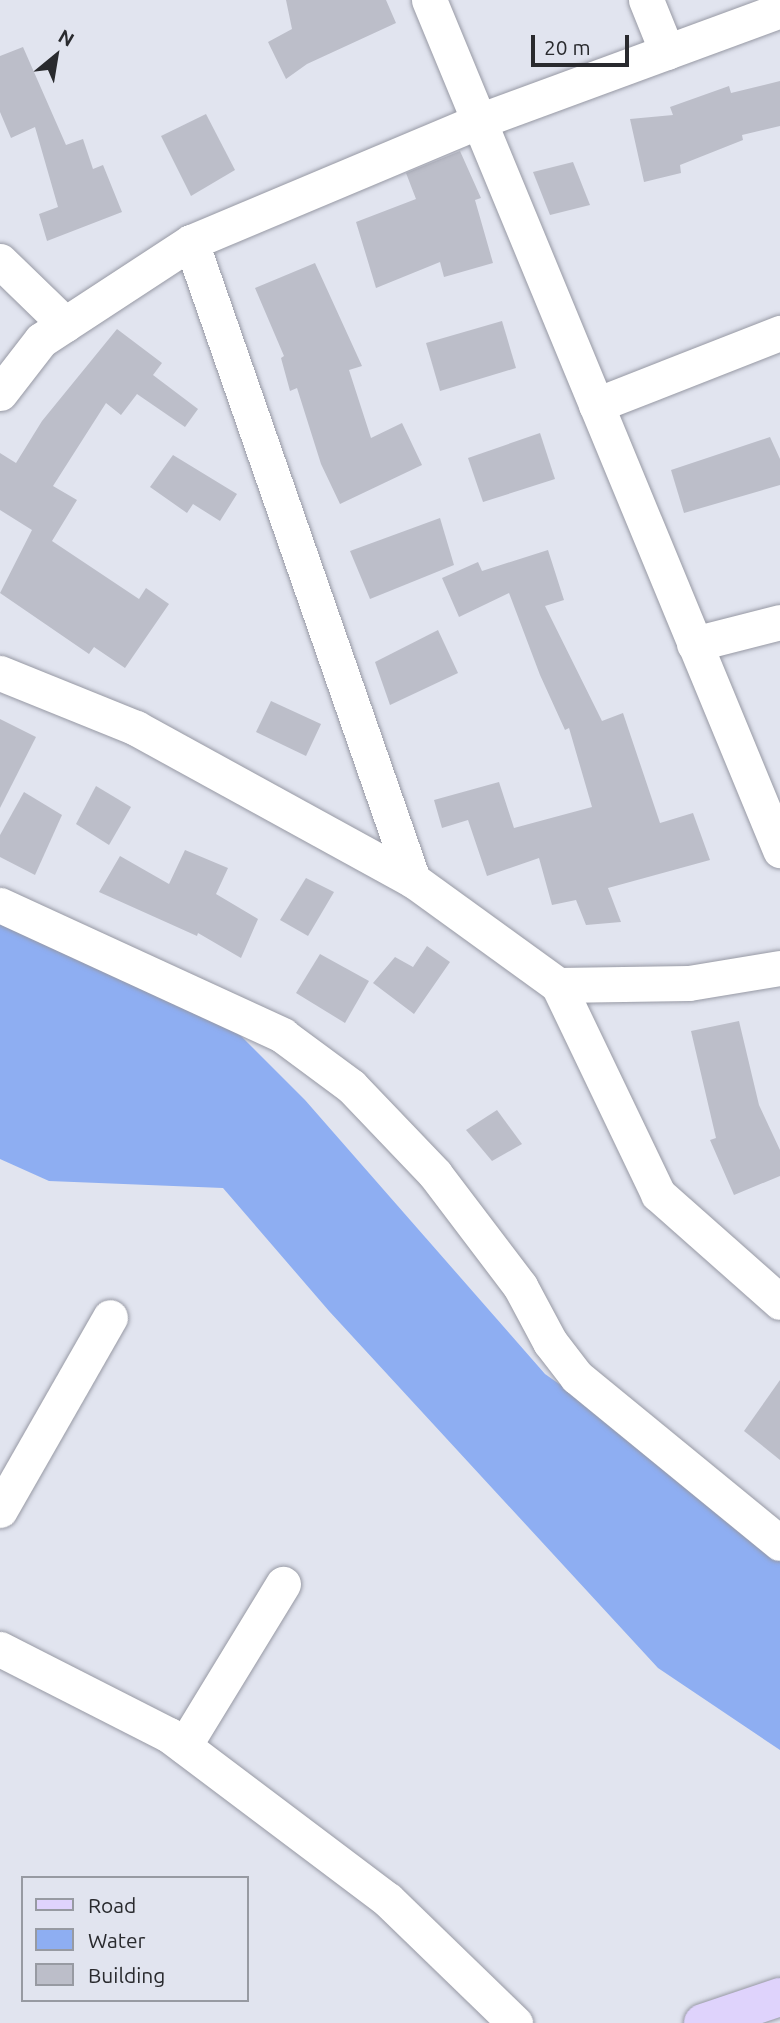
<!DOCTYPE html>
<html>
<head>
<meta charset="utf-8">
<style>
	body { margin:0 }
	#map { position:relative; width:780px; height:2023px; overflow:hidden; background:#e1e4ef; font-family:Ubuntu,sans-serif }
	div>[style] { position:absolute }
	.water>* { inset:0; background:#8eaef2 }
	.building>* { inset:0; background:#bcbec9 }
	.roads { filter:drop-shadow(0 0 2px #9799a4) drop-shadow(0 0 2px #9799a4) }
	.minor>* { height:35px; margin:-17.5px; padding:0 17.5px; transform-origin:17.5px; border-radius:17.5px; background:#fff }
	.major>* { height:38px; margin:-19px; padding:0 19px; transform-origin:19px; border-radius:19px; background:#dfd3fc }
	span { translate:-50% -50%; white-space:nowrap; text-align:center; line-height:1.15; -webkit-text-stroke:6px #e1e4ef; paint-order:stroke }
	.legend { position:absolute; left:21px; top:1876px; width:228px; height:126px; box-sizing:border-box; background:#e1e4ef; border:2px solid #979aa2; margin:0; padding:9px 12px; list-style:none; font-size:21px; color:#292a2e }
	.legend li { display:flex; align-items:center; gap:14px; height:35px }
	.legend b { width:35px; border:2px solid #979aa2 }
	.north { position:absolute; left:21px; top:21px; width:70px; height:70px; -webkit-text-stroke:5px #e1e4ef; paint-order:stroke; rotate:30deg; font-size:19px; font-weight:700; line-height:28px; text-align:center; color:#292a2e }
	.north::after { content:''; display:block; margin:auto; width:24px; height:32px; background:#292a2e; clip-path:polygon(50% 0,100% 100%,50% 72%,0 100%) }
	.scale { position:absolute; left:531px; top:35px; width:98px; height:32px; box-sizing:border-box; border:4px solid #292a2e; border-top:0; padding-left:9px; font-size:21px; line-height:24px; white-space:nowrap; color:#292a2e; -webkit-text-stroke:5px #e1e4ef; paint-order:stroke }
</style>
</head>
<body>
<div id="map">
	<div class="water">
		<i style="clip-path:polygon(0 889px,179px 974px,305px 1100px,545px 1374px,780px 1539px,780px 1750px,658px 1668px,329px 1311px,223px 1188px,49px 1181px,0 1159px)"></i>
	</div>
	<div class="building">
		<i style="clip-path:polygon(286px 0,386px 0,396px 23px,307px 64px,286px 79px,268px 42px,292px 29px)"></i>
		<i style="clip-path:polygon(23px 47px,66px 145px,83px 139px,93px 169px,103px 165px,122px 212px,47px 241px,39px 214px,58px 207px,35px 127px,11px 138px,0 112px,0 56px)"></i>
		<i style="clip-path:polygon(780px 81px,780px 126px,742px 135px,743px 140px,680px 165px,681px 173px,644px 182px,630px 119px,673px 115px,670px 107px,729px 86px,731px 93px)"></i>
		<i style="clip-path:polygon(206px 114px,235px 170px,191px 196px,161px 136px)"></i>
		<i style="clip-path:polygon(460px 151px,481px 198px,475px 200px,493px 263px,444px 277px,440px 262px,376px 288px,356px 222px,416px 199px,406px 173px)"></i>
		<i style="clip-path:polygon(573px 162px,590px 205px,550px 215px,533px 172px)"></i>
		<i style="clip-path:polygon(315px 263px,362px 366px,349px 370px,371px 438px,402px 423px,422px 465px,340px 504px,321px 464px,297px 388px,290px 391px,281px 358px,284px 356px,255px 288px)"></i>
		<i style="clip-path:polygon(502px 321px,516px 368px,440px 391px,426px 343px)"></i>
		<i style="clip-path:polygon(117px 329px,162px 363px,153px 375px,198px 409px,185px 427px,137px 394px,121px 415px,106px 403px,53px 486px,77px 500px,52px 541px,139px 599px,146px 588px,169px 604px,125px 668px,94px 647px,89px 654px,0 593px,32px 530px,0 510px,0 453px,16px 463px,42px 421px)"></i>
		<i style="clip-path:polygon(540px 433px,555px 479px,483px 502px,468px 458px)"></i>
		<i style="clip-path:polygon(770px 437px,780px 459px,780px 485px,684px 513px,671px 470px)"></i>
		<i style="clip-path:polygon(173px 455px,237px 494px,220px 521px,193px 504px,187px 513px,150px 487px)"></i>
		<i style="clip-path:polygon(440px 518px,454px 565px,370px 599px,350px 551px)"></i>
		<i style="clip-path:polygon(548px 550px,564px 600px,545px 606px,602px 721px,623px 713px,660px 823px,693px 813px,710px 860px,608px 888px,621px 922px,586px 925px,576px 900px,552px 905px,539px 858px,487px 876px,468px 820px,442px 828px,434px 800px,499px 782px,514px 828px,592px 807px,569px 728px,565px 730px,540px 675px,509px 593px,459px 617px,442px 578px,478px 562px,482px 571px)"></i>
		<i style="clip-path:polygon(438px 630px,458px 673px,390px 705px,375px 662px)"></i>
		<i style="clip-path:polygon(271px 701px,321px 724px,306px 756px,256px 732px)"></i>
		<i style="clip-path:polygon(0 719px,36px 737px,0 808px)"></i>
		<i style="clip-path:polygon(96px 786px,131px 807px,109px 845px,76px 824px)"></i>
		<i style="clip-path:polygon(24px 792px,62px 815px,35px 875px,0 857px,0 835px)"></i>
		<i style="clip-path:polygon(185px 850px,228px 868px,216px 894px,258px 919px,241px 958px,198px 933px,197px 936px,99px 892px,120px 856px,169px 884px)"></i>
		<i style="clip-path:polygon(306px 878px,334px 892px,308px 936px,280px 920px)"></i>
		<i style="clip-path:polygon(427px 946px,450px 962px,414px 1014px,373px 983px,395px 957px,413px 967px)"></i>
		<i style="clip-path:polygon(320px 954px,369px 981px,345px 1023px,296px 993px)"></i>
		<i style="clip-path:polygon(739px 1021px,759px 1105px,780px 1150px,780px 1176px,734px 1195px,710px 1140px,716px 1138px,691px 1031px)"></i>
		<i style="clip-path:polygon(497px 1110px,522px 1144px,492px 1161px,466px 1130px)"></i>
		<i style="clip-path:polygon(780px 1380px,780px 1460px,744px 1431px)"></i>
	</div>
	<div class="roads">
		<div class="minor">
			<i style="left:429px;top:0;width:920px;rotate:67.56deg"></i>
			<i style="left:646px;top:0;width:56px;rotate:68deg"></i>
			<i style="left:191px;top:242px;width:676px;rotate:70.81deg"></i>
			<i style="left:0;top:261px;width:91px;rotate:44.1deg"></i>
			<i style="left:0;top:393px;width:67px;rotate:-52.3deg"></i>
			<i style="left:41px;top:340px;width:179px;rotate:-33.2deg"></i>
			<i style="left:191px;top:242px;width:312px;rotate:-22.8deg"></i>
			<i style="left:479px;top:121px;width:321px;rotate:-20.2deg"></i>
			<i style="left:596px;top:405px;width:198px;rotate:-21.4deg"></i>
			<i style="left:694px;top:644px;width:89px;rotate:-14.3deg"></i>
			<i style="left:0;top:673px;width:147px;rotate:22deg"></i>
			<i style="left:136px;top:728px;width:316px;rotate:28.8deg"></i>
			<i style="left:413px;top:880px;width:179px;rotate:35.9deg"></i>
			<i style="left:558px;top:985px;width:131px;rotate:-0.9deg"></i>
			<i style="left:689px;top:983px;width:92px;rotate:-9.4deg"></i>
			<i style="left:0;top:905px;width:311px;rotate:24.7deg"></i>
			<i style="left:282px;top:1035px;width:86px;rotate:36.5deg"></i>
			<i style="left:351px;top:1086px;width:122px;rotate:46.3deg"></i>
			<i style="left:435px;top:1174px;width:141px;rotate:52.8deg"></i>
			<i style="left:520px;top:1286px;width:64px;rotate:61.8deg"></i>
			<i style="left:550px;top:1342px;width:44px;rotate:52.4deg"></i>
			<i style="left:577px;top:1377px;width:262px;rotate:39.3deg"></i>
			<i style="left:558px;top:985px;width:232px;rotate:64.4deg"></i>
			<i style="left:658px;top:1194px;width:163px;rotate:41.5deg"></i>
			<i style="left:0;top:1510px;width:222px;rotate:-60.3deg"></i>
			<i style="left:0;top:1649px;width:190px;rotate:27deg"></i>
			<i style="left:169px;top:1735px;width:274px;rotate:37deg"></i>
			<i style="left:388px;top:1900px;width:177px;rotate:44.1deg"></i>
			<i style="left:184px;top:1746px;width:190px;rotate:-58.6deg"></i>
		</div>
		<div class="major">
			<i style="left:703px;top:2023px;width:81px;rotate:-18.7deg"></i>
		</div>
	</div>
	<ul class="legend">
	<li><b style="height:9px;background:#dfd3fc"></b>Road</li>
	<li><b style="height:19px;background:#8eaef2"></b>Water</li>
	<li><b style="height:19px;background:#bcbec9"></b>Building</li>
	</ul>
	<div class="north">N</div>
	<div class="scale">20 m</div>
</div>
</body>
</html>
